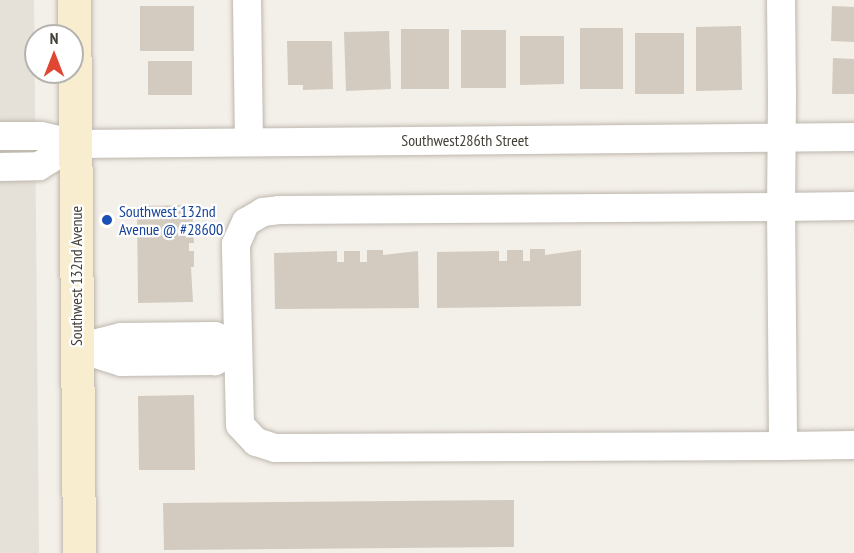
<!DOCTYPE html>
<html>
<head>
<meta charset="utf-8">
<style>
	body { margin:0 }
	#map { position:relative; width:854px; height:553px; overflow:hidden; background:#f3efe9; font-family:"PT Sans Narrow",sans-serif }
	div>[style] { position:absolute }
	.residential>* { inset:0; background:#e6e1d8 }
	.building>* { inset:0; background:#d3cbc0 }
	.roads { filter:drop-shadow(0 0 2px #bdb7ad) drop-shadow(0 0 2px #bdb7ad) }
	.street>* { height:28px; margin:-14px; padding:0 14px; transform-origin:14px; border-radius:14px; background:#fff }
	.secondary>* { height:33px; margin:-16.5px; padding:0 16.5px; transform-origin:16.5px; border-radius:16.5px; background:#f8edce }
	.dots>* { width:16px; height:16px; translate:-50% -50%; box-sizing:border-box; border:3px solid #fff; border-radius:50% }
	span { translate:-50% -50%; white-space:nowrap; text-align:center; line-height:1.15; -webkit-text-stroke:4.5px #fff; paint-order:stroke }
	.street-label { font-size:16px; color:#454038 }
	.transit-label { font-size:16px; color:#164399 }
	.left { translate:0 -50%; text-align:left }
	.north { position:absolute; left:24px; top:24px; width:60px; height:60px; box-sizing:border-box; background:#fff; border:2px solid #b5b3af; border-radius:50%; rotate:0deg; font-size:16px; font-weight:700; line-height:24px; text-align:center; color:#454038 }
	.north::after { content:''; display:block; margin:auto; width:21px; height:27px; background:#e04733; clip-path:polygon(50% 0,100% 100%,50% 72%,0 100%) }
</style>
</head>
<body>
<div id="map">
	<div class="residential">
		<i style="clip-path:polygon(0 0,34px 0,39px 553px,0 553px)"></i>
	</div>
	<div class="building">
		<i style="clip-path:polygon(140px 6px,194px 6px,194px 51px,140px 51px)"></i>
		<i style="clip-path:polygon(832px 6px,854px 7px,854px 42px,831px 41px)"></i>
		<i style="clip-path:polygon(741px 26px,742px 90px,696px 91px,696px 27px)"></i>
		<i style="clip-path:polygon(580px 28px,623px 28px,623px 89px,580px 89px)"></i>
		<i style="clip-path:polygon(401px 29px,449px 29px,449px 89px,401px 89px)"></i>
		<i style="clip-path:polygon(461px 30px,506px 30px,506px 88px,461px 88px)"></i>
		<i style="clip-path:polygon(389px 31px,391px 89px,346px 91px,344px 32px)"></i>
		<i style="clip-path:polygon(635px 33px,684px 33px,684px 94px,635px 94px)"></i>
		<i style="clip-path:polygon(520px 36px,564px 36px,564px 84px,520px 85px)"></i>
		<i style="clip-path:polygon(287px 41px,332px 41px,333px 89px,303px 90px,303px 85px,288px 85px)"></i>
		<i style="clip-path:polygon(833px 58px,854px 59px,854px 94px,832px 94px)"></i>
		<i style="clip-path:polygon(148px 61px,192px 61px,192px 95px,148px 95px)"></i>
		<i style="clip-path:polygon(192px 205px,194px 243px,189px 243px,189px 251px,194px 251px,194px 267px,191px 267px,193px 302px,138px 303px,137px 206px)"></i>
		<i style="clip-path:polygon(530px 249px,545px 249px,545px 255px,581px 250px,581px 306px,437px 308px,437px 252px,499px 251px,499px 261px,507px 261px,507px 250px,523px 250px,523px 261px,530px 261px)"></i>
		<i style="clip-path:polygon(367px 250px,383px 250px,383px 255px,418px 251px,419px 308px,275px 309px,274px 253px,337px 251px,337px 262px,344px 262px,344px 251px,360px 251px,360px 262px,367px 262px)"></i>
		<i style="clip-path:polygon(194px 395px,195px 470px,139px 470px,138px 396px)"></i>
		<i style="clip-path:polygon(514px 500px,514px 547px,164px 550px,163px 503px)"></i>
	</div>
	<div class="roads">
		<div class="street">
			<i style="left:247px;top:0;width:141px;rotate:89.2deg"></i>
			<i style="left:781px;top:0;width:97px;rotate:89.4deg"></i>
			<i style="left:782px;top:97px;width:110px;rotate:90.5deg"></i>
			<i style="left:781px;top:207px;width:239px;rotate:89.5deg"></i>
			<i style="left:783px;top:446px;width:508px;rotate:179.77deg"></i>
			<i style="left:275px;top:448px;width:20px;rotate:-162deg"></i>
			<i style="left:256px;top:442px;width:23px;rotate:-133deg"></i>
			<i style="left:240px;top:425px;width:181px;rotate:-91.3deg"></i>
			<i style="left:236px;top:244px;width:24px;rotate:-66deg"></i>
			<i style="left:246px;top:222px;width:20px;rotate:-30deg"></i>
			<i style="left:263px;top:212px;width:16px;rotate:-7deg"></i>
			<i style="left:279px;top:210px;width:502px;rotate:-0.34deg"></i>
			<i style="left:781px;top:207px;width:73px;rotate:-0.8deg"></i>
			<i style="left:0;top:136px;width:41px"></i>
			<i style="left:41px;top:136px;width:35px;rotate:13deg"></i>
			<i style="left:75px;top:144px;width:779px;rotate:-0.51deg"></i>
			<i style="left:0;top:167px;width:39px;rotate:-1deg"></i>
			<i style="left:39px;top:166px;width:42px;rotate:-31.4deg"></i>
			<i style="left:215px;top:336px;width:25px;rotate:29deg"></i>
			<i style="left:237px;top:348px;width:26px;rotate:149deg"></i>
			<i style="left:215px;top:361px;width:94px;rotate:179.4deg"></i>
			<i style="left:121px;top:362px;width:46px;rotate:-162.3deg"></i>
			<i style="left:77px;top:348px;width:45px;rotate:-14deg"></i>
			<i style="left:121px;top:337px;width:94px;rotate:-0.6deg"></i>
			<i style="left:783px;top:446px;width:71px;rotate:-0.8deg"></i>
		</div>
		<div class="secondary">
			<i style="left:74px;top:0;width:553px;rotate:89.48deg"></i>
		</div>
	</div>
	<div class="dots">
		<i style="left:107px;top:220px;background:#1a4fb4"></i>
	</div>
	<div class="street-label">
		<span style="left:465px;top:140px">Southwest286th Street</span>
		<span style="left:76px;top:276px;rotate:-90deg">Southwest 132nd Avenue</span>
	</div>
	<div class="transit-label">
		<span class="left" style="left:119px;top:220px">Southwest 132nd<br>Avenue @ #28600</span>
	</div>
	<div class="north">N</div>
</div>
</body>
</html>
